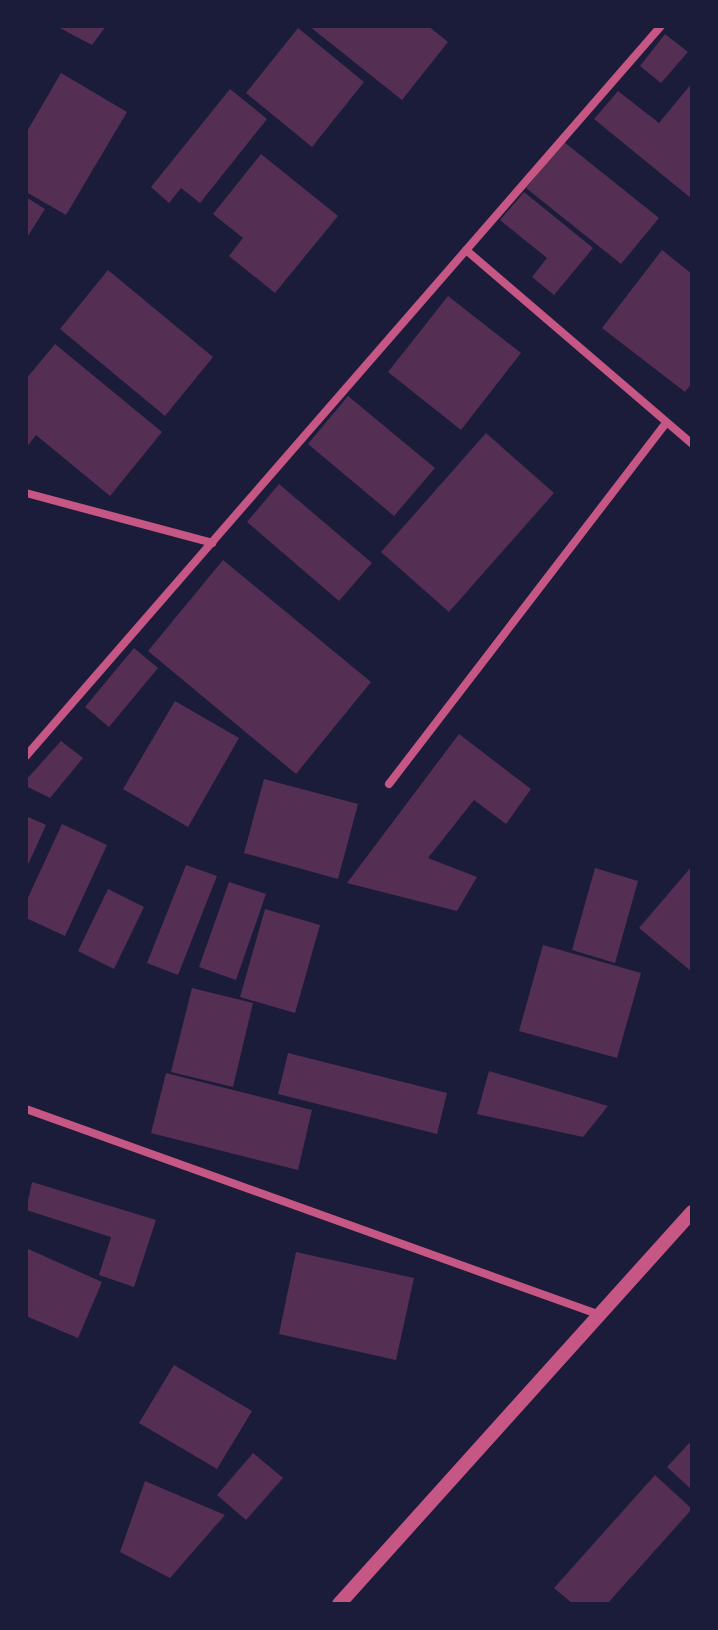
<!DOCTYPE html>
<html>
<head>
<meta charset="utf-8">
<style>
	body { margin:0 }
	#map { position:relative; width:718px; height:1630px; overflow:hidden; background:#1b1b3a; font-family:Inter,sans-serif }
	div>[style] { position:absolute }
	.building>* { inset:0; background:#542f53 }
	.minor>* { height:8px; margin:-4px; padding:0 4px; transform-origin:4px; border-radius:4px; background:#c65784 }
	.tertiary>* { height:14px; margin:-7px; padding:0 7px; transform-origin:7px; border-radius:7px; background:#c65784 }
	span { translate:-50% -50%; white-space:nowrap; text-align:center; line-height:1.15; -webkit-text-stroke:6px #1b1b3a; paint-order:stroke }
	.frame { position:absolute; inset:0; border:28px solid #1b1b3a; pointer-events:none }
</style>
</head>
<body>
<div id="map">
	<div class="building">
		<i style="clip-path:polygon(56px 26px,106px 26px,92px 45px)"></i>
		<i style="clip-path:polygon(309px 26px,428px 26px,448px 42px,402px 100px)"></i>
		<i style="clip-path:polygon(298px 28px,364px 82px,312px 147px,246px 93px)"></i>
		<i style="clip-path:polygon(665px 34px,688px 52px,661px 83px,640px 66px)"></i>
		<i style="clip-path:polygon(61px 73px,127px 112px,66px 215px,26px 192px,26px 133px)"></i>
		<i style="clip-path:polygon(692px 83px,692px 199px,594px 119px,618px 91px,659px 123px)"></i>
		<i style="clip-path:polygon(230px 89px,267px 119px,200px 203px,181px 188px,169px 203px,151px 187px)"></i>
		<i style="clip-path:polygon(564px 142px,659px 218px,621px 264px,526px 188px)"></i>
		<i style="clip-path:polygon(261px 154px,338px 216px,275px 293px,229px 256px,243px 238px,213px 214px)"></i>
		<i style="clip-path:polygon(524px 192px,593px 248px,554px 295px,532px 277px,547px 258px,500px 220px)"></i>
		<i style="clip-path:polygon(26px 197px,45px 209px,26px 239px)"></i>
		<i style="clip-path:polygon(662px 250px,692px 274px,692px 383px,685px 392px,602px 328px)"></i>
		<i style="clip-path:polygon(108px 270px,213px 357px,165px 416px,60px 329px)"></i>
		<i style="clip-path:polygon(448px 296px,521px 353px,461px 430px,388px 372px)"></i>
		<i style="clip-path:polygon(55px 344px,162px 432px,110px 496px,36px 435px,26px 448px,26px 379px)"></i>
		<i style="clip-path:polygon(348px 396px,435px 468px,394px 516px,308px 444px)"></i>
		<i style="clip-path:polygon(486px 433px,554px 493px,449px 612px,381px 552px)"></i>
		<i style="clip-path:polygon(279px 484px,372px 563px,339px 601px,247px 522px)"></i>
		<i style="clip-path:polygon(223px 560px,371px 682px,296px 774px,148px 651px)"></i>
		<i style="clip-path:polygon(134px 648px,158px 668px,109px 727px,85px 707px)"></i>
		<i style="clip-path:polygon(175px 701px,239px 738px,188px 827px,123px 789px)"></i>
		<i style="clip-path:polygon(459px 734px,531px 789px,506px 824px,474px 800px,428px 858px,477px 877px,457px 911px,347px 883px)"></i>
		<i style="clip-path:polygon(61px 741px,83px 758px,50px 798px,26px 786px,26px 780px)"></i>
		<i style="clip-path:polygon(264px 779px,358px 804px,338px 879px,244px 853px)"></i>
		<i style="clip-path:polygon(26px 816px,46px 825px,26px 869px)"></i>
		<i style="clip-path:polygon(62px 824px,107px 845px,65px 936px,26px 918px,26px 902px)"></i>
		<i style="clip-path:polygon(186px 865px,217px 876px,178px 975px,147px 963px)"></i>
		<i style="clip-path:polygon(692px 866px,692px 972px,639px 928px)"></i>
		<i style="clip-path:polygon(595px 868px,638px 881px,615px 963px,572px 950px)"></i>
		<i style="clip-path:polygon(229px 882px,266px 894px,236px 980px,199px 967px)"></i>
		<i style="clip-path:polygon(108px 889px,144px 907px,114px 969px,78px 951px)"></i>
		<i style="clip-path:polygon(265px 909px,320px 925px,295px 1013px,240px 997px)"></i>
		<i style="clip-path:polygon(543px 945px,641px 973px,617px 1058px,519px 1031px)"></i>
		<i style="clip-path:polygon(192px 988px,253px 1003px,233px 1087px,171px 1072px)"></i>
		<i style="clip-path:polygon(288px 1053px,447px 1093px,437px 1134px,278px 1094px)"></i>
		<i style="clip-path:polygon(489px 1071px,608px 1106px,583px 1137px,477px 1114px)"></i>
		<i style="clip-path:polygon(166px 1073px,312px 1110px,298px 1170px,151px 1133px)"></i>
		<i style="clip-path:polygon(32px 1182px,156px 1220px,134px 1287px,99px 1275px,111px 1237px,26px 1210px)"></i>
		<i style="clip-path:polygon(26px 1248px,102px 1282px,78px 1338px,26px 1316px)"></i>
		<i style="clip-path:polygon(296px 1252px,414px 1278px,396px 1360px,279px 1334px)"></i>
		<i style="clip-path:polygon(174px 1365px,252px 1411px,217px 1469px,139px 1423px)"></i>
		<i style="clip-path:polygon(692px 1440px,692px 1490px,667px 1467px)"></i>
		<i style="clip-path:polygon(253px 1453px,283px 1478px,246px 1520px,217px 1495px)"></i>
		<i style="clip-path:polygon(655px 1475px,692px 1509px,607px 1604px,573px 1604px,554px 1588px)"></i>
		<i style="clip-path:polygon(145px 1481px,225px 1515px,170px 1578px,120px 1552px)"></i>
	</div>
	<div class="minor">
		<i style="left:466px;top:250px;width:298px;rotate:40.6deg"></i>
		<i style="left:26px;top:493px;width:193px;rotate:15deg"></i>
		<i style="left:26px;top:756px;width:968px;rotate:-48.98deg"></i>
		<i style="left:389px;top:784px;width:455px;rotate:-52.5deg"></i>
		<i style="left:26px;top:1109px;width:610px;rotate:19.74deg"></i>
	</div>
	<div class="tertiary">
		<i style="left:339px;top:1604px;width:528px;rotate:-48deg"></i>
	</div>
	<div class="frame"></div>
</div>
</body>
</html>
